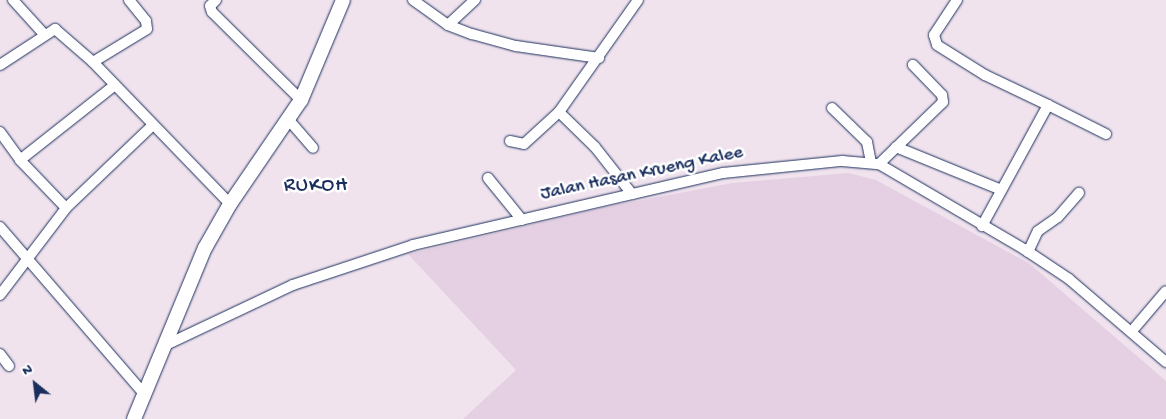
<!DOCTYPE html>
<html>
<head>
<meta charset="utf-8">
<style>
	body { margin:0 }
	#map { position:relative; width:1166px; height:419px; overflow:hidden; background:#f0e3ee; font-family:"Gochi Hand",sans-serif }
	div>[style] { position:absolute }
	.built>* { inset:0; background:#e5cfe2 }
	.roads { filter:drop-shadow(0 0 1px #1b2f5e) drop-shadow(0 0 1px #1b2f5e) }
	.street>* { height:10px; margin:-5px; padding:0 5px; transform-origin:5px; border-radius:5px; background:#fff }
	.secondary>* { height:14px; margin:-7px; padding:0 7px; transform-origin:7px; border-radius:7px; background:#fff }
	span { translate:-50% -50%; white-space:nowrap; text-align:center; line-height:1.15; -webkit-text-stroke:5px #fff; paint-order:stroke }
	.street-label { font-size:19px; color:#1b2f5e }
	.quarter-label { font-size:21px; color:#1b2f5e; letter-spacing:1px }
	.north { position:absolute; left:10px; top:359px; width:50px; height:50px; -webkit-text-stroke:4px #fff; paint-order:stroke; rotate:331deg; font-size:14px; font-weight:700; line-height:20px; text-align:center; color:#1b2f5e }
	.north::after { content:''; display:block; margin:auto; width:18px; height:22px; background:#1b2f5e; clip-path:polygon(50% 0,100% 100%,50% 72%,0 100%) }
</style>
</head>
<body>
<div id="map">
	<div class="built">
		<i style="clip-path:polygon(848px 173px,876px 180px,1030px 264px,1166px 381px,1166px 419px,463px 419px,516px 370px,408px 254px,605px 207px,732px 183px)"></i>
	</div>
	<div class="roads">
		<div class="street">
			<i style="left:13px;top:0;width:45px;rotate:47.7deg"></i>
			<i style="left:216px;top:0;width:8px;rotate:135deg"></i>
			<i style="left:210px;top:6px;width:6px;rotate:72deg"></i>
			<i style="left:212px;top:12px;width:125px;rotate:44.7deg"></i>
			<i style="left:413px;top:0;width:43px;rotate:35.5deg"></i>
			<i style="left:448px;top:25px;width:26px;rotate:21deg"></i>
			<i style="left:472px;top:34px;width:46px;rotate:15.3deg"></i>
			<i style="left:516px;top:46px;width:84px;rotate:8.2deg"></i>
			<i style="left:957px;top:0;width:42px;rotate:123.3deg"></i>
			<i style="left:934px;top:35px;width:10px;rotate:73deg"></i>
			<i style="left:937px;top:45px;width:57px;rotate:32deg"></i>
			<i style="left:985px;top:75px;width:70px;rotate:25.5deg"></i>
			<i style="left:1048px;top:105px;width:138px;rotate:118.6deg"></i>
			<i style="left:448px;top:25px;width:37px;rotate:-43deg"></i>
			<i style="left:93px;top:62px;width:63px;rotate:-31.4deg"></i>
			<i style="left:147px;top:29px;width:8px;rotate:-97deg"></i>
			<i style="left:146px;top:21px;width:27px;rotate:-129deg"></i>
			<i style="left:0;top:65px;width:66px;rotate:-33.2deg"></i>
			<i style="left:55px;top:29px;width:50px;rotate:41deg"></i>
			<i style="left:93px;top:62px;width:197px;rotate:46deg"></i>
			<i style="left:1048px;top:105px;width:65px;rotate:26.6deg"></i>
			<i style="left:832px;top:108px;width:49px;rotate:44.2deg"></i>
			<i style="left:867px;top:142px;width:21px;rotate:79deg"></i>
			<i style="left:559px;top:112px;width:50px;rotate:44.2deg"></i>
			<i style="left:595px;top:147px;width:60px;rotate:51.8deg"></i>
			<i style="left:288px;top:119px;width:38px;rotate:49deg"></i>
			<i style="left:0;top:132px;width:34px;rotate:54deg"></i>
			<i style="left:20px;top:160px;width:121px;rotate:-38.3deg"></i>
			<i style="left:510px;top:141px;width:14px;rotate:12deg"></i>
			<i style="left:524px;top:144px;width:47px;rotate:-42.4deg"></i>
			<i style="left:559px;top:112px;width:137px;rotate:-54.8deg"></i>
			<i style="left:896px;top:147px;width:111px;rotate:22.2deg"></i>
			<i style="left:20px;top:160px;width:66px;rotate:46.2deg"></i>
			<i style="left:879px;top:164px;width:89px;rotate:-44.1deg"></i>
			<i style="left:943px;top:102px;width:7px;rotate:-98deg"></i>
			<i style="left:942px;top:95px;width:42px;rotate:-134deg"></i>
			<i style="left:488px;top:178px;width:54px;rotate:51deg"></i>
			<i style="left:0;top:227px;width:222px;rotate:49.2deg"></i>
			<i style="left:1028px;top:252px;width:23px;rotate:-65deg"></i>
			<i style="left:1038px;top:231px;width:24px;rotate:-35deg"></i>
			<i style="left:1058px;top:217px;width:32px;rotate:-49deg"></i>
			<i style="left:0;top:295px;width:109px;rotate:-52.8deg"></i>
			<i style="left:66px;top:208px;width:120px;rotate:-43.7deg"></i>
			<i style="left:1132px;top:331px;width:52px;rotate:-49.6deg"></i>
			<i style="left:168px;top:344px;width:138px;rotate:-25.3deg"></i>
			<i style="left:293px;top:285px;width:126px;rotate:-18.4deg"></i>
			<i style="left:413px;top:245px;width:318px;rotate:-13.1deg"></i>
			<i style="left:723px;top:173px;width:120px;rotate:-5.8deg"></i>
			<i style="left:842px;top:161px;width:37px;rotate:5deg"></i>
			<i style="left:879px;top:164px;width:168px;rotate:30.4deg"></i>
			<i style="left:1024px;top:249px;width:54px;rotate:33.7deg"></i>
			<i style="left:1069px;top:279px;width:128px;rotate:40.6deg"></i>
			<i style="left:0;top:354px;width:15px;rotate:53deg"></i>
		</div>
		<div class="secondary">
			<i style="left:134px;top:419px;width:185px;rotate:-67.5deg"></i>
			<i style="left:205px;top:248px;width:51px;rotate:-60.4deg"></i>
			<i style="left:230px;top:204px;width:126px;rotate:-55.7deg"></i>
			<i style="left:301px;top:100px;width:108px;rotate:-67.2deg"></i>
		</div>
	</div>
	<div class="street-label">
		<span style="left:642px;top:174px;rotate:-12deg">Jalan Hasan Krueng Kalee</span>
	</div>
	<div class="quarter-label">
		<span style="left:316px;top:187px">RUKOH</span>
	</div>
	<div class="north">N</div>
</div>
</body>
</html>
